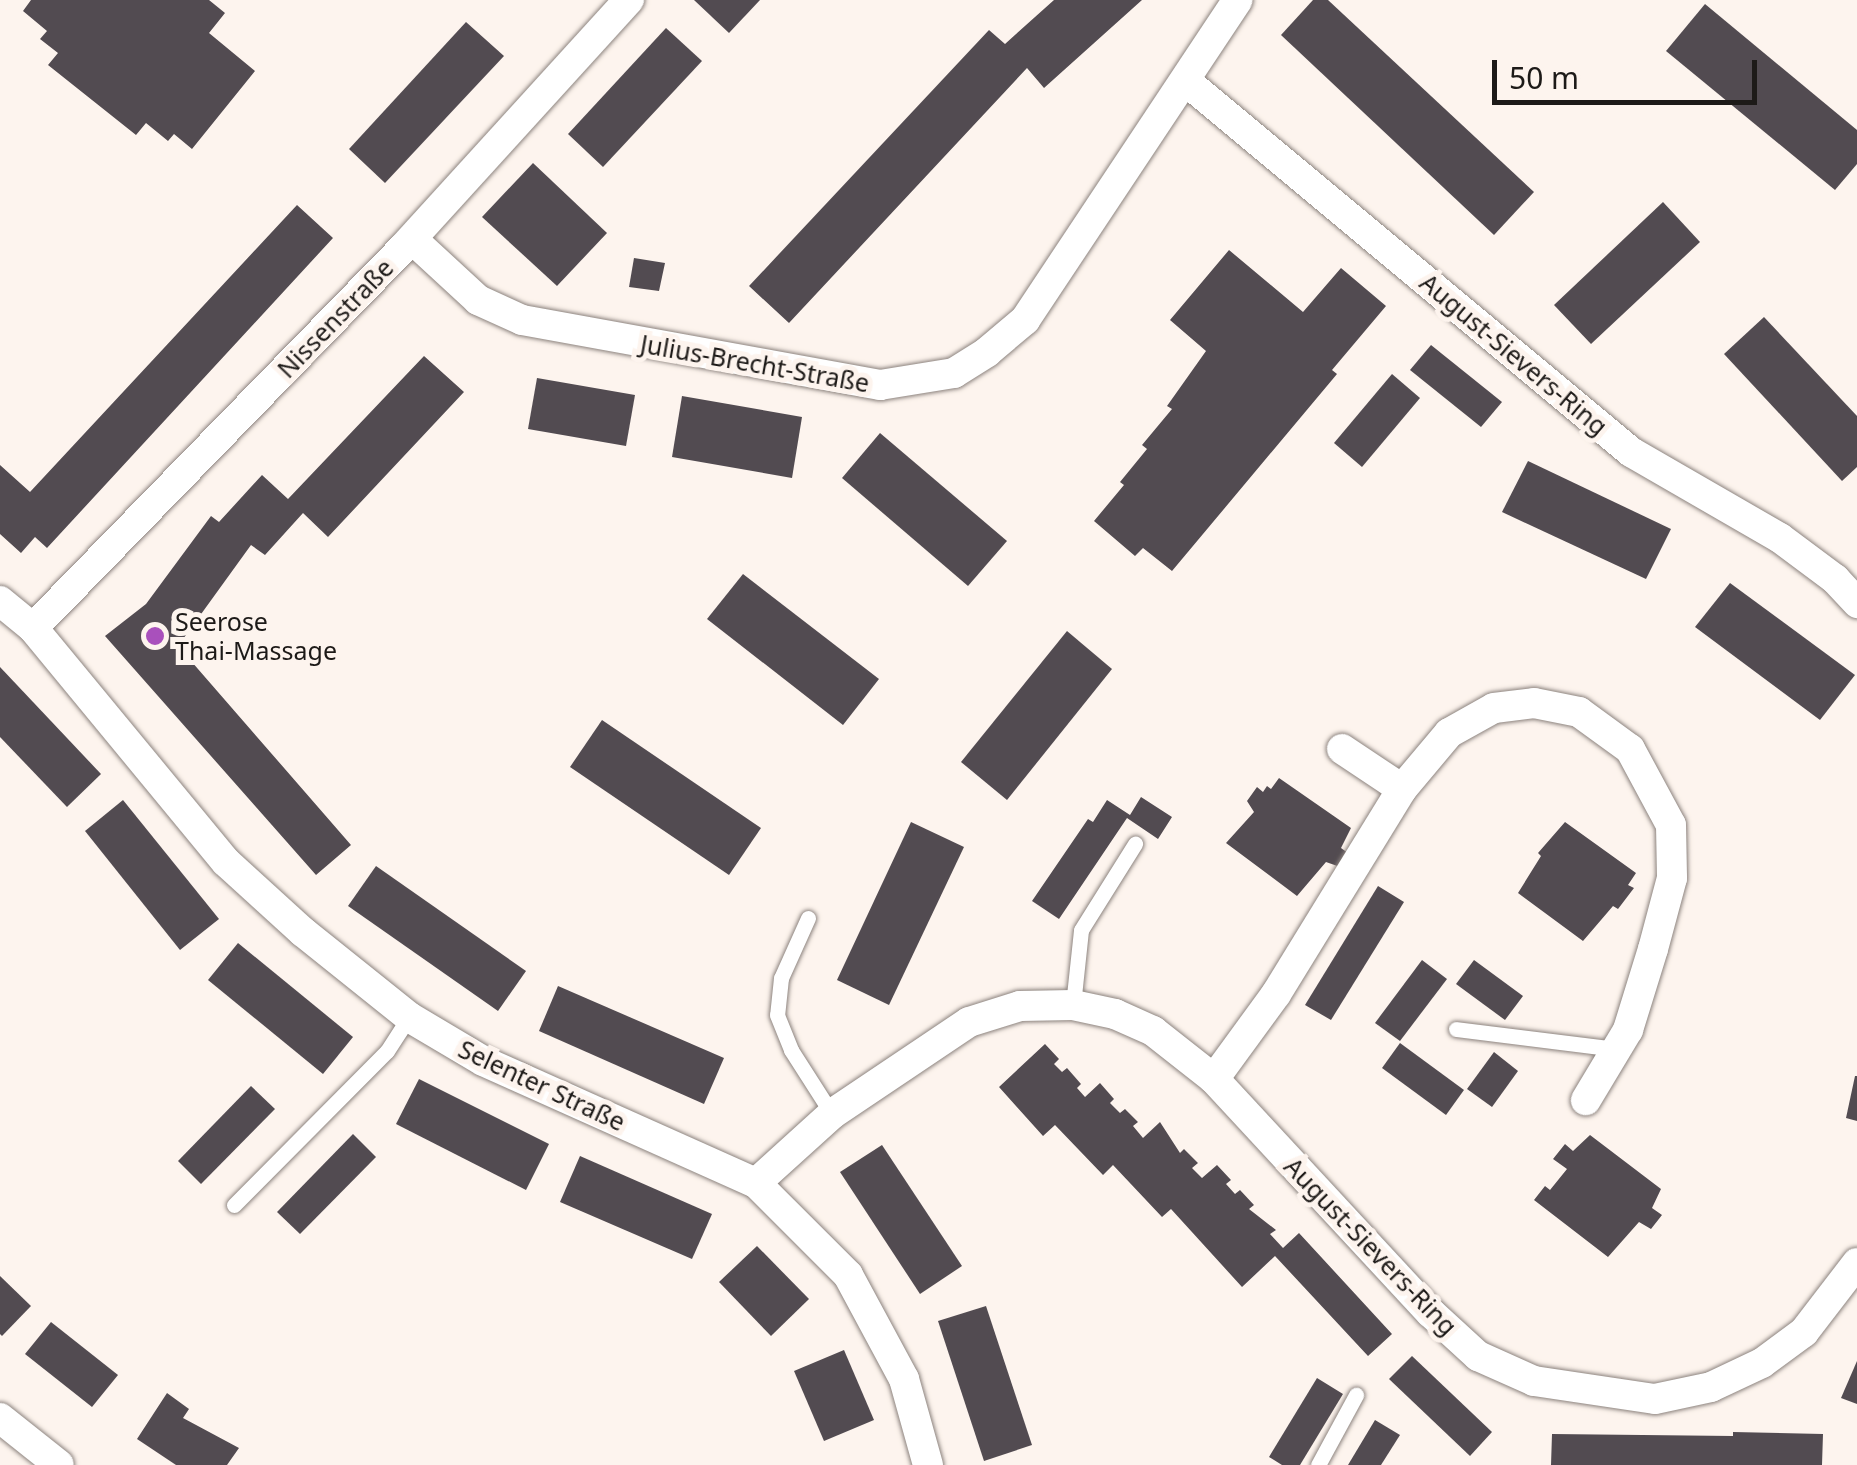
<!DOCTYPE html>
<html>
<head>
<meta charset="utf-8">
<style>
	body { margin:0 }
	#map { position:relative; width:1857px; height:1465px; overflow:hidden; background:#fdf4ee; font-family:"Noto Sans",sans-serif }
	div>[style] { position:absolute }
	.building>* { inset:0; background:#524b51 }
	.roads { filter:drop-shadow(0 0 2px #8c837e) drop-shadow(0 0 2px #8c837e) }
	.lane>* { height:15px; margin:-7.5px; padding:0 7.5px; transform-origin:7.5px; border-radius:7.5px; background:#fff }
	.street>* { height:30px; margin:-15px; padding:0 15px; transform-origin:15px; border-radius:15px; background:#fff }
	.dots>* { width:28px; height:28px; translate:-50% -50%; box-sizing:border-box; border:5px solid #fdf4ee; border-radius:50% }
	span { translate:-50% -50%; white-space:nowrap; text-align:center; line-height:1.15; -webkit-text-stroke:10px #fdf4ee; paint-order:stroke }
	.street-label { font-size:25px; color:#1d1a18 }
	.poi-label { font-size:25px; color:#1d1a18 }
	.left { translate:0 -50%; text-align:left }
	.scale { position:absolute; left:1492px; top:60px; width:265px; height:45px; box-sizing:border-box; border:5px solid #1d1a18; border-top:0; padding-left:12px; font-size:30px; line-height:35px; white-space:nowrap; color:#1d1a18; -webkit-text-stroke:8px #fdf4ee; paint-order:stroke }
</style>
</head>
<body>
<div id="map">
	<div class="building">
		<i style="clip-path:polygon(31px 0,209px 0,225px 13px,209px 33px,255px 71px,192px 149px,174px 134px,168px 141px,146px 123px,136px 135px,48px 65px,58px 53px,40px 39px,47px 31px,23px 11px)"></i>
		<i style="clip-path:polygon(694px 0,760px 0,729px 33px)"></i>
		<i style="clip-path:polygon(1054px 0,1142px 0,1044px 88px,1027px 68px,789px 323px,749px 286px,989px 30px,1005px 44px)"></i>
		<i style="clip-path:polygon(1313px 0,1328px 0,1534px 192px,1494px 235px,1281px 35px)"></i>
		<i style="clip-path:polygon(1705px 4px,1857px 130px,1857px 164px,1835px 190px,1666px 51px)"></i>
		<i style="clip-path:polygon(466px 22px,504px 56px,385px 183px,349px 149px)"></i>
		<i style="clip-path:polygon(666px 28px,702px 61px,603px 167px,568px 134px)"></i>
		<i style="clip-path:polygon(533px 163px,607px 233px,557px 286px,482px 217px)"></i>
		<i style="clip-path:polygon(1663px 202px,1700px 242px,1591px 344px,1554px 305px)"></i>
		<i style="clip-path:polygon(297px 205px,333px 238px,47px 548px,35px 537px,21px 553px,0 534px,0 465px,30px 492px)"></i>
		<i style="clip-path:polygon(1229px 250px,1303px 312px,1341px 268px,1386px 306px,1332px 370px,1337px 374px,1172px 571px,1143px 548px,1135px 556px,1094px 521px,1124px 485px,1120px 482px,1147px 449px,1142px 445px,1172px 409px,1167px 406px,1206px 351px,1170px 320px)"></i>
		<i style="clip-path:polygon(634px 258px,665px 263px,659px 291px,629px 287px)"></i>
		<i style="clip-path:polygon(1764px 317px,1857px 416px,1857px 467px,1842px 481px,1724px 354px)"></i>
		<i style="clip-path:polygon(1431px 345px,1502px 402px,1481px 427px,1410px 370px)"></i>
		<i style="clip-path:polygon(424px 356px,464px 392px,328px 537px,303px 513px,265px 555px,251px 545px,178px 646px,351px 845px,316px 875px,105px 636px,146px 604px,211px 516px,219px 522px,262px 475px,288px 499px)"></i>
		<i style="clip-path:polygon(1392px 374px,1420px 398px,1362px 467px,1334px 443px)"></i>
		<i style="clip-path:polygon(537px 378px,635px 395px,626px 446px,528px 429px)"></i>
		<i style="clip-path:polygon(682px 396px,802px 417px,792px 478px,672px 457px)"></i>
		<i style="clip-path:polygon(880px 433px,1007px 541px,968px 586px,842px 478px)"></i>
		<i style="clip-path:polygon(1528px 461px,1671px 529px,1646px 579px,1502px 512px)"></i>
		<i style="clip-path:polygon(743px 574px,879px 679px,843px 725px,707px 619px)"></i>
		<i style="clip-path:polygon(1730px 583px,1855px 675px,1820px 720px,1695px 627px)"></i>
		<i style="clip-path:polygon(1067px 631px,1112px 669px,1007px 800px,961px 762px)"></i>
		<i style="clip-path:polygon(0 667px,101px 774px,67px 807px,0 737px)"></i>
		<i style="clip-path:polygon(602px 720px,761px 828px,729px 875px,570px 767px)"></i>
		<i style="clip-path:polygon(1279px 778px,1351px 828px,1341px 848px,1352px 856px,1343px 868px,1326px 862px,1297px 896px,1226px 843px,1254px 812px,1247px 801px,1257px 787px,1263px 792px,1267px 786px,1271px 789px)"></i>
		<i style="clip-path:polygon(1141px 797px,1172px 817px,1158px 839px,1127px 818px,1059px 919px,1032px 901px,1088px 819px,1093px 822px,1107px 800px,1130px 815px)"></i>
		<i style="clip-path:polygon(123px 800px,219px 919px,180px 950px,85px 831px)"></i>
		<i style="clip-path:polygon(911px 822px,964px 847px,889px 1005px,837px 980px)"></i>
		<i style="clip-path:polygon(1565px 822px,1636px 873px,1628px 885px,1634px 888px,1618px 909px,1613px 906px,1583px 941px,1518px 893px,1541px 856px,1538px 853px)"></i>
		<i style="clip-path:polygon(376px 866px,526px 971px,498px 1011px,348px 906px)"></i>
		<i style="clip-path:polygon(1378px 886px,1404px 902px,1331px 1020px,1305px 1005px)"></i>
		<i style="clip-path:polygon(238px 943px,353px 1037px,323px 1074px,208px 980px)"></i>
		<i style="clip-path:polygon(1422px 960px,1447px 979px,1400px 1041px,1375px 1023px)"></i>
		<i style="clip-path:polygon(1474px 960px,1523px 996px,1505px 1020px,1456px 984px)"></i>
		<i style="clip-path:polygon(558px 986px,724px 1058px,704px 1104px,539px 1031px)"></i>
		<i style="clip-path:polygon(1400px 1043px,1464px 1090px,1446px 1115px,1382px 1068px)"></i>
		<i style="clip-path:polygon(1045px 1044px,1059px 1059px,1054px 1064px,1062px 1072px,1067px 1068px,1081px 1084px,1077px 1088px,1085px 1097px,1100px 1083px,1114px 1099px,1110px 1103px,1120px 1113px,1125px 1109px,1138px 1122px,1133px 1126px,1143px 1138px,1160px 1122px,1180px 1153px,1184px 1149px,1198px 1163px,1192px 1168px,1202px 1178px,1217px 1165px,1231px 1180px,1226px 1184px,1235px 1194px,1240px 1190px,1254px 1205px,1249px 1209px,1276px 1230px,1270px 1234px,1283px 1248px,1299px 1233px,1392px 1334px,1368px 1356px,1275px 1256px,1242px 1287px,1171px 1209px,1162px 1217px,1113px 1165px,1103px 1175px,1055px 1125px,1043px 1136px,999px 1087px)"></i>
		<i style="clip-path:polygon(1494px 1052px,1518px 1071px,1492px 1107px,1467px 1089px)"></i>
		<i style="clip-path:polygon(1855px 1076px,1857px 1076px,1857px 1121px,1846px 1118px)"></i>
		<i style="clip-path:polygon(419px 1079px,549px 1144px,526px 1190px,396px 1124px)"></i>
		<i style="clip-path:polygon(251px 1086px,275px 1109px,201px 1184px,178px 1161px)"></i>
		<i style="clip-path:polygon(353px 1134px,376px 1157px,300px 1234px,277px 1212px)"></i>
		<i style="clip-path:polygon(1590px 1135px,1661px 1189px,1652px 1208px,1662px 1215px,1651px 1229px,1639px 1222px,1608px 1257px,1534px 1200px,1545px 1186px,1550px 1190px,1567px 1169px,1553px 1159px,1565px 1144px,1573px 1151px)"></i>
		<i style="clip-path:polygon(882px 1145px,962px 1266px,920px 1294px,840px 1172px)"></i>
		<i style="clip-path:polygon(580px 1156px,712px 1214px,692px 1259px,560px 1202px)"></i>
		<i style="clip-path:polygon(757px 1246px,809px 1299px,771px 1336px,719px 1282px)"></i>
		<i style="clip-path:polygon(0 1276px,31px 1306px,2px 1336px,0 1334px)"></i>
		<i style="clip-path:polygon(986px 1306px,1032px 1445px,984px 1461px,938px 1321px)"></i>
		<i style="clip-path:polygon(51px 1322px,118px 1375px,92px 1407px,25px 1354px)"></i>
		<i style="clip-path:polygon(844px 1350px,874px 1420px,824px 1441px,794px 1371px)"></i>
		<i style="clip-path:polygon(1412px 1356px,1492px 1432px,1470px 1456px,1389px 1379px)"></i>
		<i style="clip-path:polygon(1857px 1361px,1857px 1404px,1841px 1398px)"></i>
		<i style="clip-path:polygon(1317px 1378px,1343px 1394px,1300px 1465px,1282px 1465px,1269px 1457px)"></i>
		<i style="clip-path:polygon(167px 1393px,189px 1409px,183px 1418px,239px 1448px,227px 1465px,176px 1465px,137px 1439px)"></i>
		<i style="clip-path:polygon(1375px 1420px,1400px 1435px,1381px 1465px,1348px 1465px)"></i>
		<i style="clip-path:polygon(1733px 1432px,1823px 1434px,1822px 1465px,1551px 1465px,1552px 1434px,1733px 1436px)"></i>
	</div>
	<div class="roads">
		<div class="lane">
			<i style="left:808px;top:918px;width:66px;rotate:114.2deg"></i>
			<i style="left:781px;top:978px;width:37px;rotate:96deg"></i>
			<i style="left:777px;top:1015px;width:38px;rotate:68deg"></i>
			<i style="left:791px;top:1050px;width:76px;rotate:57.4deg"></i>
			<i style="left:1073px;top:1005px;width:75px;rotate:-83.9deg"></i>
			<i style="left:1081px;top:930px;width:102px;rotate:-57.9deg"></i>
			<i style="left:1456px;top:1029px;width:162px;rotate:7.1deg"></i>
			<i style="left:234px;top:1205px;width:217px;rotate:-45.2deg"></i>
			<i style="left:387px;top:1051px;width:40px;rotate:-57.1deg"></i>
			<i style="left:1318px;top:1465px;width:80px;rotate:-61.5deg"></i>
		</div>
		<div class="street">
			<i style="left:1187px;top:82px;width:578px;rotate:39.81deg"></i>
			<i style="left:1631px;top:452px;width:172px;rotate:30deg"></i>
			<i style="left:1780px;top:538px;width:69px;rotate:36.7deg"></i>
			<i style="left:1835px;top:579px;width:33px;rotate:47deg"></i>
			<i style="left:412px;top:239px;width:90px;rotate:42.7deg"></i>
			<i style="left:478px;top:300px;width:48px;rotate:24.4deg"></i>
			<i style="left:522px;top:320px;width:364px;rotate:10.3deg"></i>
			<i style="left:880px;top:385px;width:75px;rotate:-9.2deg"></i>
			<i style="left:954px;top:373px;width:39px;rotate:-32deg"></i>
			<i style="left:987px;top:352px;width:50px;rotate:-40.1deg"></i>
			<i style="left:1025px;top:320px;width:384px;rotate:-56.4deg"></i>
			<i style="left:0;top:601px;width:43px;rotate:39.3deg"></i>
			<i style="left:33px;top:628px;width:303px;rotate:50.5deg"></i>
			<i style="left:226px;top:862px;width:104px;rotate:42.3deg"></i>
			<i style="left:303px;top:932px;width:136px;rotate:38.7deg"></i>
			<i style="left:409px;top:1017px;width:86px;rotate:30.7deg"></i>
			<i style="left:483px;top:1061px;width:299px;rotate:24.1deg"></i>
			<i style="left:756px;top:1183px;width:130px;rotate:45deg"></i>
			<i style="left:848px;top:1275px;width:118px;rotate:61.7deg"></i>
			<i style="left:904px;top:1379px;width:89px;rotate:74.4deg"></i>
			<i style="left:33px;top:628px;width:530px;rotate:-45.76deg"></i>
			<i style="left:403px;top:248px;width:336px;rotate:-47.7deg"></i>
			<i style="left:1342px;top:749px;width:72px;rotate:33.7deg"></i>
			<i style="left:1214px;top:1079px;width:105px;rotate:-53.9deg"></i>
			<i style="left:1276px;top:994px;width:241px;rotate:-58.4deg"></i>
			<i style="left:1402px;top:789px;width:73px;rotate:-50deg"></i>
			<i style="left:1449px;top:733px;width:51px;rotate:-29.1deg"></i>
			<i style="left:1494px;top:708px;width:40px;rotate:-7.1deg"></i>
			<i style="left:1534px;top:703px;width:46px;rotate:11.3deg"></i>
			<i style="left:1579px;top:712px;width:63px;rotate:36deg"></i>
			<i style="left:1630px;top:749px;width:86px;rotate:61.7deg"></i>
			<i style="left:1671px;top:825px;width:53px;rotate:88.9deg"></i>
			<i style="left:1672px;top:878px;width:73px;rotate:105deg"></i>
			<i style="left:1653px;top:949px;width:85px;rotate:107.2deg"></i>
			<i style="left:1628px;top:1030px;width:82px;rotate:121deg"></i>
			<i style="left:756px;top:1183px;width:103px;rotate:-42.2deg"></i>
			<i style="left:832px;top:1114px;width:165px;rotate:-33.9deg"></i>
			<i style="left:969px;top:1022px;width:53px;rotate:-17.4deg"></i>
			<i style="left:1020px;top:1006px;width:53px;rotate:-1.1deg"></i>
			<i style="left:1073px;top:1005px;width:43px;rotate:12.1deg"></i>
			<i style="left:1115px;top:1014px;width:42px;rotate:24.1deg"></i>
			<i style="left:1153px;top:1031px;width:78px;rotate:38.2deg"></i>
			<i style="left:1214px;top:1079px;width:319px;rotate:47.2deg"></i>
			<i style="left:1431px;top:1313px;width:64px;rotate:42.5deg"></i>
			<i style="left:1478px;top:1356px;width:61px;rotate:24.1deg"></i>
			<i style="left:1534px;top:1381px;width:122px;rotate:8.5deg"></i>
			<i style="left:1655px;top:1399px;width:57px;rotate:-12.1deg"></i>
			<i style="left:1711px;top:1387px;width:56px;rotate:-25.2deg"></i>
			<i style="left:1762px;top:1363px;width:52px;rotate:-36.4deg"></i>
			<i style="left:1804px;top:1332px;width:87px;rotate:-52.5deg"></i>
			<i style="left:0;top:1418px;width:75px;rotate:38.5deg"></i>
		</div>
	</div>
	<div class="dots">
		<i style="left:155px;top:636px;background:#a950bc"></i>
	</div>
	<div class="street-label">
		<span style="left:335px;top:318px;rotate:-46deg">Nissenstraße</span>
		<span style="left:1514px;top:354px;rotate:40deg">August-Sievers-Ring</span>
		<span style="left:755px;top:363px;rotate:10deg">Julius-Brecht-Straße</span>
		<span style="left:542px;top:1085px;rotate:25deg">Selenter Straße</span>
		<span style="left:1371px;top:1246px;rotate:46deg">August-Sievers-Ring</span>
	</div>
	<div class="poi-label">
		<span class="left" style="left:175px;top:636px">Seerose<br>Thai-Massage</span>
	</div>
	<div class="scale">50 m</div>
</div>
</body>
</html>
